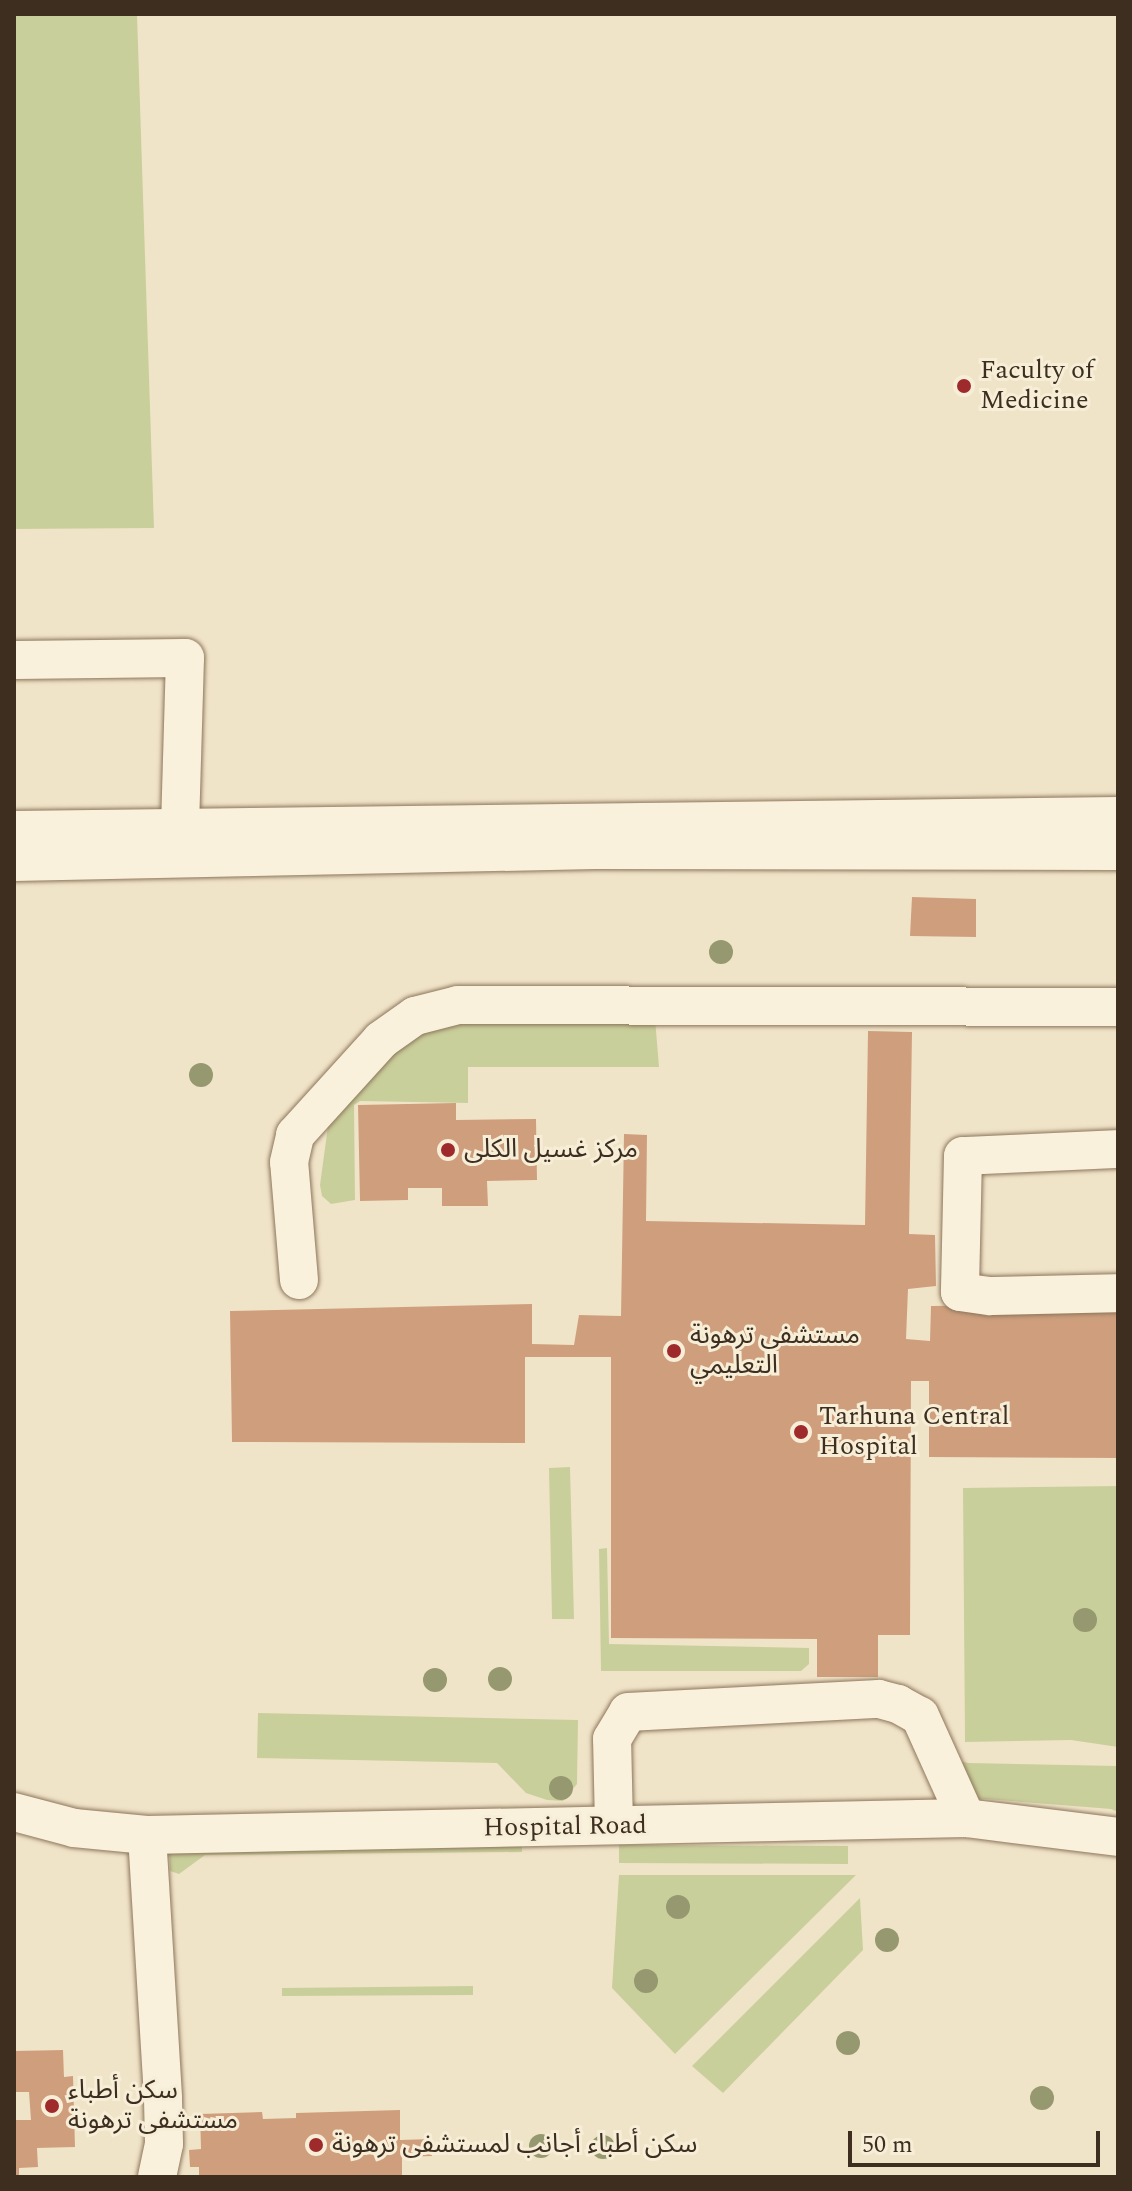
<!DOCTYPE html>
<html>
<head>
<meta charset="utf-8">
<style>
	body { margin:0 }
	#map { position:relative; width:1132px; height:2191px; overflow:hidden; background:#f0e4c8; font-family:Spectral,"Noto Sans Arabic",serif }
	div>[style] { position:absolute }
	.green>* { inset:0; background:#c9cf9b }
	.building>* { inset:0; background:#cf9f7d }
	.roads { filter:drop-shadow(0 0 2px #8d765c) drop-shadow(0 0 2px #8d765c) }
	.minor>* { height:38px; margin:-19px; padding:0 19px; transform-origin:19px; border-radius:19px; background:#faf1dc }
	.trees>* { width:24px; height:24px; margin:-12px; border-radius:50%; background:#96986f }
	.dots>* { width:22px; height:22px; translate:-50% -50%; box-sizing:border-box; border:4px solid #f7eed8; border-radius:50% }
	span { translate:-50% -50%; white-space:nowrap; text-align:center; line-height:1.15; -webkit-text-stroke:6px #f7eed8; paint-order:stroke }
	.poi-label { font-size:26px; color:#3d2e20 }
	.left { translate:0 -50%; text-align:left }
	.street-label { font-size:26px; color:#3d2e20 }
	.frame { position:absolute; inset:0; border:16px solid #3d2e20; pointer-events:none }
	.scale { position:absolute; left:848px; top:2131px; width:252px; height:36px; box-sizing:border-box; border:4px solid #3d2e20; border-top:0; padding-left:10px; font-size:24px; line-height:28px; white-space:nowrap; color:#3d2e20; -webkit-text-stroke:6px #f7eed8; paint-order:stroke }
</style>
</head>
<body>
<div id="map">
	<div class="green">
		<i style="clip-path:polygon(14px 14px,137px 14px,154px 528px,14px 529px)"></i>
		<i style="clip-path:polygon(457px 1014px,655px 1018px,659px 1067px,468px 1067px,468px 1103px,360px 1101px,354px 1105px,355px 1200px,331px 1204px,322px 1196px,320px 1185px,328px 1126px,369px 1076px,425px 1025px)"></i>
		<i style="clip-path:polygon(570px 1467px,574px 1619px,552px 1619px,549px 1468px)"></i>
		<i style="clip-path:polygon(1118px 1486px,1118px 1747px,1071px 1740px,965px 1742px,963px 1488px)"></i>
		<i style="clip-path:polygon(607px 1548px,609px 1644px,809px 1648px,809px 1664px,801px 1671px,601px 1671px,599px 1549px)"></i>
		<i style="clip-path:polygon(258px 1713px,578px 1720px,577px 1784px,563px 1801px,547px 1800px,526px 1793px,497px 1763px,257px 1758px)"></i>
		<i style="clip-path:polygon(951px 1760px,969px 1763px,1118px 1766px,1118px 1812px,1111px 1809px,973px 1798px)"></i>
		<i style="clip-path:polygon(522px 1835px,522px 1852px,205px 1855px,179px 1874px,170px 1871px,169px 1838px)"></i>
		<i style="clip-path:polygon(619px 1845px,848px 1846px,848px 1864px,619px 1863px)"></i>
		<i style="clip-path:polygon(619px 1875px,856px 1875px,675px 2054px,612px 1988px)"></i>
		<i style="clip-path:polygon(860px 1898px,863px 1950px,723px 2093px,692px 2066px)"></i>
		<i style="clip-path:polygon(473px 1986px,473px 1995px,282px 1996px,282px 1988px)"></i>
	</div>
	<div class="building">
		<i style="clip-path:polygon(912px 897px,976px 899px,976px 937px,910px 936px)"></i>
		<i style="clip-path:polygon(868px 1031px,912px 1032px,909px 1234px,935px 1235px,936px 1286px,908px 1289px,906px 1339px,930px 1341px,931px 1306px,1118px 1304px,1118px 1458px,929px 1457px,929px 1381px,911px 1381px,910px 1635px,878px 1635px,878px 1677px,817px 1677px,817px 1639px,611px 1638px,611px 1357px,525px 1357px,525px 1443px,232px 1442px,230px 1311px,532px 1304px,532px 1344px,574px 1345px,579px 1315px,621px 1316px,624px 1134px,647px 1135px,646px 1221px,865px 1225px)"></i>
		<i style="clip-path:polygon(456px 1103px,456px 1120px,536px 1119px,537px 1180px,487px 1181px,488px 1206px,442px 1206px,442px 1188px,408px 1188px,408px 1200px,360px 1201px,358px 1105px)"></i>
		<i style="clip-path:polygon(63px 2050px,64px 2077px,73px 2076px,75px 2147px,37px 2148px,38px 2167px,19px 2168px,19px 2177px,14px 2177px,14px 2120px,31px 2120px,29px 2092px,14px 2092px,14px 2051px)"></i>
		<i style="clip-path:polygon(400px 2110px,400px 2140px,431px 2139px,432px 2156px,402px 2157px,402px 2177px,199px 2177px,199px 2167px,190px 2167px,189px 2150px,201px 2149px,200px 2114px,262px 2112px,263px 2119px,296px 2118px,296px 2113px)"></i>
	</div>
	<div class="roads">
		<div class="minor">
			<i style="left:14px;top:660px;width:171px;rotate:-0.7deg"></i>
			<i style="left:185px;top:658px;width:171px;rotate:91.7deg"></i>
			<i style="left:14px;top:830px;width:1104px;rotate:-0.73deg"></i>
			<i style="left:14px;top:862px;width:581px;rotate:-1.18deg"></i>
			<i style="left:595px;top:850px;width:523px;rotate:0.11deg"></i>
			<i style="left:1118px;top:1149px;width:155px;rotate:177.4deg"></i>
			<i style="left:963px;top:1156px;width:136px;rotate:91.3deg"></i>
			<i style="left:960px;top:1292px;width:30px;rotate:8deg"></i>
			<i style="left:990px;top:1296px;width:128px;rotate:-1.3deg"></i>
			<i style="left:299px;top:1280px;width:118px;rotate:-94.8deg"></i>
			<i style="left:289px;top:1162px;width:28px;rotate:-77deg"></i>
			<i style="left:295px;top:1135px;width:128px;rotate:-47.8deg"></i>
			<i style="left:381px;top:1040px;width:42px;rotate:-35.2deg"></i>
			<i style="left:415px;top:1016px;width:44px;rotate:-14.3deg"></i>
			<i style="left:458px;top:1005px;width:660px;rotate:0.17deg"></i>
			<i style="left:14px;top:1812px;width:62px;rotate:14.9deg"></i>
			<i style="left:74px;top:1828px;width:73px;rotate:5.5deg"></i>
			<i style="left:147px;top:1835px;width:819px;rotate:-1.19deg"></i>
			<i style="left:966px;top:1818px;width:153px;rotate:7.1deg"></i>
			<i style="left:614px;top:1825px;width:86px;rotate:-91.3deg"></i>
			<i style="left:612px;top:1739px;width:31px;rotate:-59deg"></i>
			<i style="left:628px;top:1712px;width:251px;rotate:-3deg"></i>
			<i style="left:879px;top:1699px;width:20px;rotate:15deg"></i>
			<i style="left:898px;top:1704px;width:25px;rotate:29deg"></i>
			<i style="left:920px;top:1716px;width:112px;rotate:65.7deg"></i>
			<i style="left:147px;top:1835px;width:264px;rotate:86.5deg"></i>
			<i style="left:163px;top:2099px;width:45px;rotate:88.7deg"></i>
			<i style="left:164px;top:2144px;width:34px;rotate:102deg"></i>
		</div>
	</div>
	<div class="trees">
		<i style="left:721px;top:952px"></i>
		<i style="left:201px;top:1075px"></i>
		<i style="left:1085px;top:1620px"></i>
		<i style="left:500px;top:1679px"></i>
		<i style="left:435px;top:1680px"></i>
		<i style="left:561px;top:1788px"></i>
		<i style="left:678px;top:1907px"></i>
		<i style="left:887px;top:1940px"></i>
		<i style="left:646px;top:1981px"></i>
		<i style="left:848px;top:2043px"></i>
		<i style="left:1042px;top:2098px"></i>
		<i style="left:541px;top:2146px"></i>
		<i style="left:603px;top:2147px"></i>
	</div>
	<div class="dots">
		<i style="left:964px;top:386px;background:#9e2a2b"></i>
		<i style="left:448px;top:1150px;background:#9e2a2b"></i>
		<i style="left:674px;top:1351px;background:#9e2a2b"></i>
		<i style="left:801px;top:1432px;background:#9e2a2b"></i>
		<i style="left:52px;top:2106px;background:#9e2a2b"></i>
		<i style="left:316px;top:2145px;background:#9e2a2b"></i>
	</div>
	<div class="poi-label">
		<span class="left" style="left:980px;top:386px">Faculty of<br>Medicine</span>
		<span class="left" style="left:464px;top:1150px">مركز غسيل الكلى</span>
		<span class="left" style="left:690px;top:1351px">مستشفى ترهونة<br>التعليمي</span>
		<span class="left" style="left:819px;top:1432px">Tarhuna Central<br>Hospital</span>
		<span class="left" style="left:68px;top:2106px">سكن أطباء<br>مستشفى ترهونة</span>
		<span class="left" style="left:332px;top:2145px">سكن أطباء أجانب لمستشفى ترهونة</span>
	</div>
	<div class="street-label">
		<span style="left:565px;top:1827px;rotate:-1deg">Hospital Road</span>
	</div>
	<div class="frame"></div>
	<div class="scale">50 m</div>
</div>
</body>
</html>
